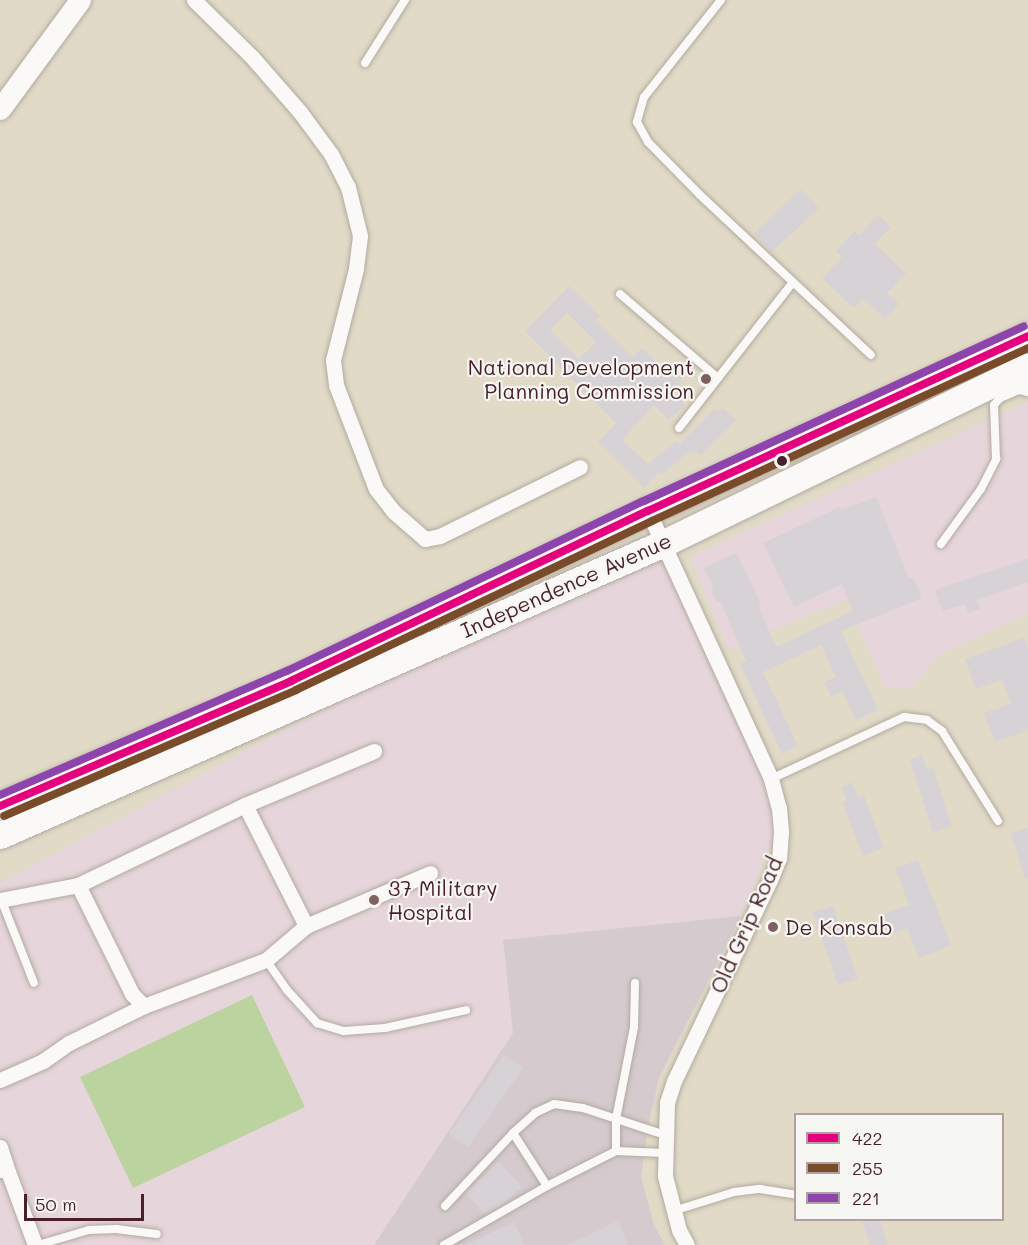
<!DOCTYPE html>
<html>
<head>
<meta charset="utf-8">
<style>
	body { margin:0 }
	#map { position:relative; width:1028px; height:1245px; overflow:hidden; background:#e1dac7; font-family:Mali,sans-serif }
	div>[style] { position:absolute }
	.built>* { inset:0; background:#e6d5db }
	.industrial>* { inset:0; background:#d5cbcf }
	.green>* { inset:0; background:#bbd39e }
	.building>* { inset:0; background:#d7d2d6 }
	.roads { filter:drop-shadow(0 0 2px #b3aba0) drop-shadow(0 0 2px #b3aba0) }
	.lane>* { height:8px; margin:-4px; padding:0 4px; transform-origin:4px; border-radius:4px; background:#faf9f7 }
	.street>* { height:15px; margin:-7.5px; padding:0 7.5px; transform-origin:7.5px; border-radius:7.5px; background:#faf9f7 }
	.secondary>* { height:21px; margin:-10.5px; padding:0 10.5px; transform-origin:10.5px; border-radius:10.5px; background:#faf9f7 }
	.highway>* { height:27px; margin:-13.5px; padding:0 13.5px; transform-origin:13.5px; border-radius:13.5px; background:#faf9f7 }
	.bus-1>* { height:8px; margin:-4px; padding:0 4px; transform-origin:4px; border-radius:4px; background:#e5007d }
	.bus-2>* { height:8px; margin:-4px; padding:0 4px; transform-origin:4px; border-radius:4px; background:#7a4b2a }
	.bus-3>* { height:8px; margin:-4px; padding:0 4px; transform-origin:4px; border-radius:4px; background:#8e44ad }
	.dots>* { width:16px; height:16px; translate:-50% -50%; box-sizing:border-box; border:3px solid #f6f6f2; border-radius:50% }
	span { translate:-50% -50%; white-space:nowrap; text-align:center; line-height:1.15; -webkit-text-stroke:4.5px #f6f6f2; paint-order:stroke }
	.poi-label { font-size:21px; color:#4a1f2b }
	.right { translate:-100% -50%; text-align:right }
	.left { translate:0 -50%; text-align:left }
	.street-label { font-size:21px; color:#4a1f2b }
	.legend { position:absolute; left:794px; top:1113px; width:210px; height:108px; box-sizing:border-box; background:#f6f6f2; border:2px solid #b1a0a2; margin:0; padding:8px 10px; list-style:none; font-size:18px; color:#4a1f2b }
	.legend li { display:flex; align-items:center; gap:12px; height:30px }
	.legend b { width:30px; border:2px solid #b1a0a2 }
	.scale { position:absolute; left:24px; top:1194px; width:120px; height:27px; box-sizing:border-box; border:3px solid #4a1f2b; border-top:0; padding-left:8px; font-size:18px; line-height:21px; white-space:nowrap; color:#4a1f2b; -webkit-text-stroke:4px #f6f6f2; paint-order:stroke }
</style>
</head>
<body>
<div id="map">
	<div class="built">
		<i style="clip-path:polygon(1028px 402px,1028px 614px,939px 655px,913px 688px,885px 687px,847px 599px,728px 649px,690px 557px)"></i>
		<i style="clip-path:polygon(667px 558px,767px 783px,776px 832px,741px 916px,503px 941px,513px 1033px,374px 1245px,0 1245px,0 883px,380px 679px)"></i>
	</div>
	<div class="industrial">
		<i style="clip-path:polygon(741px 916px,659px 1078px,648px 1126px,641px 1177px,654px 1225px,665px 1245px,374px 1245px,513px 1033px,503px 940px)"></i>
	</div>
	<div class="green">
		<i style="clip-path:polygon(252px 995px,305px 1107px,133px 1188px,80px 1077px)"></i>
	</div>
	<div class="building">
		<i style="clip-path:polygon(801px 189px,819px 208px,772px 252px,754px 233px)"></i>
		<i style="clip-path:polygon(878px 215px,891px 227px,875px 244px,906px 273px,887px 293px,899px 304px,885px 319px,863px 298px,854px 308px,822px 278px,842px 257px,836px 251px,855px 231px,859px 235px)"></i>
		<i style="clip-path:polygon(evenodd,569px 286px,600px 316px,596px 320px,633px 357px,642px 348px,662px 367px,666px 362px,683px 378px,671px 391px,685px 405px,669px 420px,654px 405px,622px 440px,648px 464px,676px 441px,679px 445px,714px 409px,718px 412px,723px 408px,736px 420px,701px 456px,696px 451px,693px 454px,690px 451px,661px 475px,658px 472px,644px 488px,598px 442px,616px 423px,525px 331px,569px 286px,567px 313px,596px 342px,579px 359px,550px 330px,567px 313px)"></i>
		<i style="clip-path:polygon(876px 497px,909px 579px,913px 577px,922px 598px,841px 631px,878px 710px,856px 720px,842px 691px,831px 696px,824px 682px,836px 677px,821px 645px,763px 672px,798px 746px,782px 754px,740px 664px,746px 661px,720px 601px,717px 602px,711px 589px,714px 588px,704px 568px,736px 553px,761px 604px,758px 605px,776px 647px,853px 611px,842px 584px,794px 607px,763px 543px,840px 507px,841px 510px)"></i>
		<i style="clip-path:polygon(1028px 559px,1028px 582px,977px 600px,980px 609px,968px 613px,965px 604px,942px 611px,935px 590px)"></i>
		<i style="clip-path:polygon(1024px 638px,1028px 648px,1028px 730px,995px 742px,984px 713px,1011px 704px,1002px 680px,976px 689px,965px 659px)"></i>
		<i style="clip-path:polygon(922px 755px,927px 770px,933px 768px,952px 827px,933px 833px,910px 759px)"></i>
		<i style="clip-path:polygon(852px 782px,858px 797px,864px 795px,884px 848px,863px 856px,843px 803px,847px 801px,841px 787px)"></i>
		<i style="clip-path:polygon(1028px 828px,1028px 877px,1025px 878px,1011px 833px)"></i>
		<i style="clip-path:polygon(918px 860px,951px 945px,919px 958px,907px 928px,892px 934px,884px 914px,909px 905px,895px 868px)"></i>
		<i style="clip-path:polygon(833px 906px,858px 979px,838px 985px,813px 912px)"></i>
		<i style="clip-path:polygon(504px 1055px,523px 1068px,468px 1147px,449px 1134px)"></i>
		<i style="clip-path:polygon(499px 1161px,522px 1187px,502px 1205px,485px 1215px,466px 1193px)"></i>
		<i style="clip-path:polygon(862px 1220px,880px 1220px,888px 1245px,870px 1245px)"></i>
		<i style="clip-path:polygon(618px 1221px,628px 1245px,567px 1245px)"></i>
		<i style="clip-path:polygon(514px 1222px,525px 1245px,466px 1245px)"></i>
	</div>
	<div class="roads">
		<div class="lane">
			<i style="left:721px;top:0;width:124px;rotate:128.4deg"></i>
			<i style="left:644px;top:97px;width:26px;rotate:106deg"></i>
			<i style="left:637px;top:122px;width:23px;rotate:61deg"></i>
			<i style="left:648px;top:142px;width:74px;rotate:45.5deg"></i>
			<i style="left:700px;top:195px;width:234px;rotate:43.1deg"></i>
			<i style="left:365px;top:63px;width:75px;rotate:-57.6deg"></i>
			<i style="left:620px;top:294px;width:129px;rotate:40.6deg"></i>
			<i style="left:679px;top:428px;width:185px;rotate:-52deg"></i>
			<i style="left:941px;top:544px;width:68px;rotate:-54deg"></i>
			<i style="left:981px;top:489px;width:34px;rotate:-63deg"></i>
			<i style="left:996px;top:459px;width:54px;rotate:-92.1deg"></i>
			<i style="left:994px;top:405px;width:9px;rotate:-49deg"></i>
			<i style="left:1000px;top:398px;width:26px;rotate:-23deg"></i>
			<i style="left:771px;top:779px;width:147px;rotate:-25deg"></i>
			<i style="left:904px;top:717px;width:23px;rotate:7deg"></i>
			<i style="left:927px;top:720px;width:19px;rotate:36deg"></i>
			<i style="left:942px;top:731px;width:106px;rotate:58.1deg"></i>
			<i style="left:1px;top:899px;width:90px;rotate:68.6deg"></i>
			<i style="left:266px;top:960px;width:37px;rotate:55deg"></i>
			<i style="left:287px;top:990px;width:45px;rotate:47.7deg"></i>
			<i style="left:317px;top:1023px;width:28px;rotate:17deg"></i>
			<i style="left:344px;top:1031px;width:41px;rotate:-4.2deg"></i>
			<i style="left:385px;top:1028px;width:83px;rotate:-12.5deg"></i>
			<i style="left:513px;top:1133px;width:30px;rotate:-42deg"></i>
			<i style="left:535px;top:1113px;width:21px;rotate:-25deg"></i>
			<i style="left:554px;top:1104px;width:29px;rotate:8deg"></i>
			<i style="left:583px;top:1108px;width:86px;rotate:18.2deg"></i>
			<i style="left:616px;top:1151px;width:32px;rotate:-90deg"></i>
			<i style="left:616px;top:1119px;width:94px;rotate:-78.9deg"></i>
			<i style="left:634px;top:1027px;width:44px;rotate:-88.7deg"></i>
			<i style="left:445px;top:1206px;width:100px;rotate:-47deg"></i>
			<i style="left:513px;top:1133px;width:63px;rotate:57.3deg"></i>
			<i style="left:673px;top:1211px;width:64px;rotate:-17.3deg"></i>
			<i style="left:734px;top:1192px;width:26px;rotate:-7deg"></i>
			<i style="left:760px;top:1189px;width:36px;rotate:9deg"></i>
			<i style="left:38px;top:1245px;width:53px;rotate:-16.4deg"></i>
			<i style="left:89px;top:1230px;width:27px;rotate:-2deg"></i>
			<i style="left:116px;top:1229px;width:41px;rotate:7deg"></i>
			<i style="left:444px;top:1245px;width:119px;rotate:-29.8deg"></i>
			<i style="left:547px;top:1186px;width:77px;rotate:-26.9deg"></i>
			<i style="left:616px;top:1151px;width:48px;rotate:2.4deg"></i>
		</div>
		<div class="street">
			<i style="left:194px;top:0;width:81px;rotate:44.5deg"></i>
			<i style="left:252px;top:57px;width:73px;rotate:48.9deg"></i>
			<i style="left:300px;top:112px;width:52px;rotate:53.6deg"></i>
			<i style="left:331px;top:154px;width:37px;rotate:63deg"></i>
			<i style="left:348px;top:187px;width:50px;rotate:76.2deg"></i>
			<i style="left:360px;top:236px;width:33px;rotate:97deg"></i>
			<i style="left:356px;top:269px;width:94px;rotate:104.2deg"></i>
			<i style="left:333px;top:360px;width:25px;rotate:83deg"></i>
			<i style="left:336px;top:385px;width:111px;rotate:69deg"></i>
			<i style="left:376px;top:489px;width:29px;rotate:52deg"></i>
			<i style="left:394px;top:512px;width:41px;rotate:41.1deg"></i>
			<i style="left:425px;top:539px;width:15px;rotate:-11deg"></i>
			<i style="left:440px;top:536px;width:156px;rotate:-26.2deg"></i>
			<i style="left:999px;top:381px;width:30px;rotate:14deg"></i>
			<i style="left:648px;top:511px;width:295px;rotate:65.3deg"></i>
			<i style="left:771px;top:779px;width:30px;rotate:75deg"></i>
			<i style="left:779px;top:808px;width:24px;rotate:85deg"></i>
			<i style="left:781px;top:832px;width:26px;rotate:94deg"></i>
			<i style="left:779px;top:858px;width:24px;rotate:112deg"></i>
			<i style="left:770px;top:880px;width:223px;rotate:115.5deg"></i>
			<i style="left:674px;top:1081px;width:23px;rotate:108deg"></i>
			<i style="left:667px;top:1103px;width:73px;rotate:91.6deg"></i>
			<i style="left:665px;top:1176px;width:56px;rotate:75.5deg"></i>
			<i style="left:679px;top:1230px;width:17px;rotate:62deg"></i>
			<i style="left:245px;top:805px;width:136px;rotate:63.2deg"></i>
			<i style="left:78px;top:885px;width:122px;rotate:63.6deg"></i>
			<i style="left:132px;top:994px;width:17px;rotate:45deg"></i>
			<i style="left:144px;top:1006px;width:130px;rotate:-20.7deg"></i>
			<i style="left:266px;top:960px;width:52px;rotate:-40.4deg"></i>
			<i style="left:306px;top:926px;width:135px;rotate:-23.1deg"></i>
			<i style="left:0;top:900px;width:79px;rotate:-10.9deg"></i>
			<i style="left:78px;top:885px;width:185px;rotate:-25.6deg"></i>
			<i style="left:245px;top:805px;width:140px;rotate:-22.7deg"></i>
			<i style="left:0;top:1080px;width:47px;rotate:-23.8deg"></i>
			<i style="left:43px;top:1061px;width:32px;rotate:-35deg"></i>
			<i style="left:69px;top:1043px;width:84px;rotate:-26.3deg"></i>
			<i style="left:0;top:1147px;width:20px;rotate:72deg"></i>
			<i style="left:6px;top:1166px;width:7px;rotate:146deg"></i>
			<i style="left:6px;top:1166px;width:84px;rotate:69.8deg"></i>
		</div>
		<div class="secondary">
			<i style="left:0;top:109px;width:135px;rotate:-53.7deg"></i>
		</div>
		<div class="highway">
			<i style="left:0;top:806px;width:317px;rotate:-23.2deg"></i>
			<i style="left:291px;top:681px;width:395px;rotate:-25.5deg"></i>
			<i style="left:648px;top:511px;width:418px;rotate:-24.7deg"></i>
			<i style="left:0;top:835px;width:725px;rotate:-23.74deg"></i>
			<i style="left:664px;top:543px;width:405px;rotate:-25.9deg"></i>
		</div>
	</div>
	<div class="bus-1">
		<i style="left:0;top:806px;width:317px;rotate:-23.2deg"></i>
		<i style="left:291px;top:681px;width:395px;rotate:-25.5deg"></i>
		<i style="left:648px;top:511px;width:418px;rotate:-24.7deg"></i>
	</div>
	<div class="bus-2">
		<i style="left:4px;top:816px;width:318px;rotate:-23.3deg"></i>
		<i style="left:296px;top:690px;width:394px;rotate:-25.4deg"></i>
		<i style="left:652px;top:521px;width:414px;rotate:-24.7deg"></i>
	</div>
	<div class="bus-3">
		<i style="left:0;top:795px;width:313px;rotate:-23.4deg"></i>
		<i style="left:287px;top:671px;width:395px;rotate:-25.5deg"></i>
		<i style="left:644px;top:501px;width:418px;rotate:-24.7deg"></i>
	</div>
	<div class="dots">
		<i style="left:706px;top:379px;background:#7f6062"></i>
		<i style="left:782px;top:461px;background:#4a1f2b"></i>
		<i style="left:374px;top:900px;background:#7f6062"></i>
		<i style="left:773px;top:927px;background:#7f6062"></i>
	</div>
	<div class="poi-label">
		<span class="right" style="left:694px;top:379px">National Development<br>Planning Commission</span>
		<span class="left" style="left:388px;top:900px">37 Military<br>Hospital</span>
		<span class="left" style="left:785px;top:927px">De Konsab</span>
	</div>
	<div class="street-label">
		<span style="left:566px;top:585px;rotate:-24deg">Independence Avenue</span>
		<span style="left:746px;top:925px;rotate:-66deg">Old Grip Road</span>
	</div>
	<ul class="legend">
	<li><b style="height:8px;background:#e5007d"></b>422</li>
	<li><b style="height:8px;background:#7a4b2a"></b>255</li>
	<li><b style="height:8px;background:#8e44ad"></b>221</li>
	</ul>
	<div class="scale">50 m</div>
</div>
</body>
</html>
